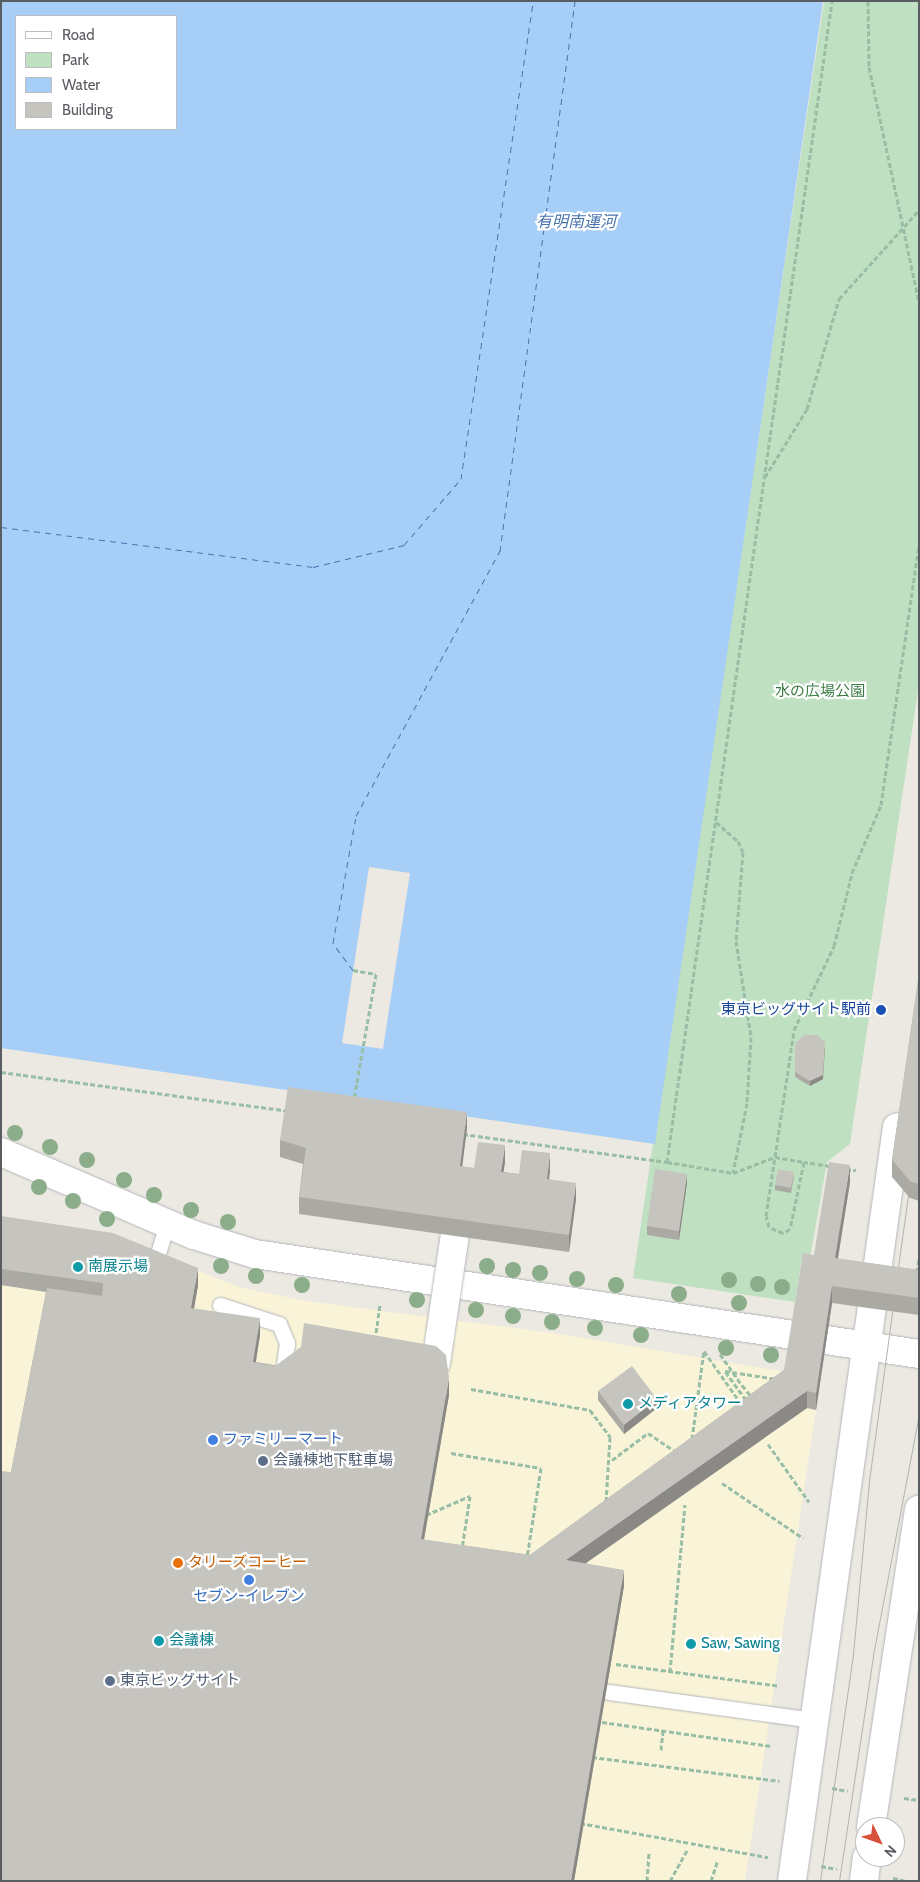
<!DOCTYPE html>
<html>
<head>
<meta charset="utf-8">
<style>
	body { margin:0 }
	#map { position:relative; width:920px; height:1882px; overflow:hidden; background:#ebe9e1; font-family:Cabin,"Noto Sans JP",sans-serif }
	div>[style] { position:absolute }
	.commercial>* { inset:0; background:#f9f4d7 }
	.green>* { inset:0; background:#bfe0c1 }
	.water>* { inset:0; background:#a6cef6 }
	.pier>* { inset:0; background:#ebe9e1 }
	.ferry>* { height:1px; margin-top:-0.5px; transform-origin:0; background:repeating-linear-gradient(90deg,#4974ad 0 6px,transparent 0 11px) }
	.path>* { height:3px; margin-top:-1.5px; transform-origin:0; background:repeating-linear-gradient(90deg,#98bea5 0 5px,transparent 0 7.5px) }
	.roads { filter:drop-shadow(0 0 1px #b3b6ba) drop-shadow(0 0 1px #b3b6ba) }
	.lane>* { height:15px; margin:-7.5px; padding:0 7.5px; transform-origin:7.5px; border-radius:7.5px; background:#fff }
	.secondary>* { height:28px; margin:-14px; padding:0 14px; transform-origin:14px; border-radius:14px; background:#fff }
	.tram>* { height:1px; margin:-0.5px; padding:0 0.5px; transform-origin:0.5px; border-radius:0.5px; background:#b1b2b2 }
	.bridges { filter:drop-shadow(0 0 1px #b3b6ba) drop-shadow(0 0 1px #b3b6ba) }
	.street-bridge>* { height:28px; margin:-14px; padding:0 14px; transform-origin:14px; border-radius:14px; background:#fff }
	.trees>* { width:16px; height:16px; margin:-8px; border-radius:50%; background:#8bad8a }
	.wall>* { inset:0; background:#aaa9a3 }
	.shaded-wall>* { inset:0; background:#8b8985 }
	.building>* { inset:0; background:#c6c4be }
	.dots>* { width:14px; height:14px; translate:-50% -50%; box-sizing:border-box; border:2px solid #fff; border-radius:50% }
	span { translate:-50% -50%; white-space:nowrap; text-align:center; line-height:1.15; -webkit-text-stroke:4.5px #fff; paint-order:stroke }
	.park-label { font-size:15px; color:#3c7c43 }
	.transit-label { font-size:15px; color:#164399 }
	.right { translate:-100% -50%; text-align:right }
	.culture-label { font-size:15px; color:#0d838f }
	.left { translate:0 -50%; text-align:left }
	.shop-label { font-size:15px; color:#366cbe }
	.service-label { font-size:15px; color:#4e5e75 }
	.food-label { font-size:15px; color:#c56008 }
	.water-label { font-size:16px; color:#4974ad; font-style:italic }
	.frame { position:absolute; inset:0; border:2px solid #595c60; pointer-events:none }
	.legend { position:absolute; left:15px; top:15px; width:162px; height:115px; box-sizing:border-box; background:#fff; border:1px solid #bdbebf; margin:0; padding:6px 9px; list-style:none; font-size:15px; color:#595c60 }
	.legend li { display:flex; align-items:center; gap:10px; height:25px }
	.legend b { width:25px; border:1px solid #bdbebf }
	.north { position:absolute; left:855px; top:1817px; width:50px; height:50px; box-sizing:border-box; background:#fff; border:1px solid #bdbebf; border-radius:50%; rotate:132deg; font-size:14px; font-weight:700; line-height:20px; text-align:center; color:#595c60 }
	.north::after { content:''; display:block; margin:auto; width:18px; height:22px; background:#d6513b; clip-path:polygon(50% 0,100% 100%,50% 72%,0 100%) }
</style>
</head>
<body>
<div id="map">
	<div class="commercial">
		<i style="clip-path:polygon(1px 1223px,114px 1238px,239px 1287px,306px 1301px,560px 1334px,785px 1372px,780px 1404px,816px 1410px,745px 1881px,1px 1881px)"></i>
	</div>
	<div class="green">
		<i style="clip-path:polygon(824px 1px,919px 1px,919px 684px,850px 1144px,827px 1162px,810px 1258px,802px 1257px,795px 1302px,633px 1278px)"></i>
	</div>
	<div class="water">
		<i style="clip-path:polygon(evenodd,1px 1px,823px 1px,655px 1144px,1px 1048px,1px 1px,16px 16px,176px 16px,176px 129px,16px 129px,16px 16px)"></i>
	</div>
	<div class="pier">
		<i style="clip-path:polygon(369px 867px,410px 873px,383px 1049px,342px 1043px)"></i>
	</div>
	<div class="ferry">
		<i style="left:1px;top:527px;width:315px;rotate:7.3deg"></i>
		<i style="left:313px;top:567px;width:94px;rotate:-13.6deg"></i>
		<i style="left:404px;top:545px;width:87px;rotate:-49.2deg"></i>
		<i style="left:461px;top:479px;width:483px;rotate:-81.4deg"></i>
		<i style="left:353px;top:970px;width:34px;rotate:-127deg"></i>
		<i style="left:333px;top:943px;width:129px;rotate:-79.7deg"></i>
		<i style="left:356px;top:816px;width:302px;rotate:-61.5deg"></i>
		<i style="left:500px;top:551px;width:555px;rotate:-82.23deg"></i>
	</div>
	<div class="path">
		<i style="left:868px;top:1px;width:66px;rotate:89.1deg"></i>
		<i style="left:869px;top:67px;width:241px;rotate:78deg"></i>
		<i style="left:765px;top:477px;width:80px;rotate:-58.3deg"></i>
		<i style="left:807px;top:409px;width:115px;rotate:-73.8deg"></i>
		<i style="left:839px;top:299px;width:120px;rotate:-48deg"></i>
		<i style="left:716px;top:822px;width:29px;rotate:41deg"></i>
		<i style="left:738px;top:841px;width:12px;rotate:66deg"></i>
		<i style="left:743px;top:852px;width:89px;rotate:94.5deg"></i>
		<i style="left:736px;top:941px;width:97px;rotate:81.1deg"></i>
		<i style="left:751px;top:1037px;width:66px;rotate:93.5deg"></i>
		<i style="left:747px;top:1103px;width:71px;rotate:101.3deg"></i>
		<i style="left:733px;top:1173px;width:45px;rotate:-20.9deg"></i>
		<i style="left:775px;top:1157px;width:29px;rotate:10deg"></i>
		<i style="left:353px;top:970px;width:23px;rotate:10deg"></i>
		<i style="left:376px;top:974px;width:127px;rotate:100deg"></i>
		<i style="left:1px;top:1072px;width:290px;rotate:7.7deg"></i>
		<i style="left:463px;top:1134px;width:206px;rotate:7.8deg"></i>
		<i style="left:667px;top:1162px;width:1173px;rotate:-81.91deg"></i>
		<i style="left:667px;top:1162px;width:67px;rotate:9.5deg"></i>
		<i style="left:830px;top:1166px;width:26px;rotate:-171deg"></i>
		<i style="left:804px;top:1162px;width:68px;rotate:101.8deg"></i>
		<i style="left:790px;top:1229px;width:8px;rotate:150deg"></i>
		<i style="left:783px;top:1233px;width:15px;rotate:-157deg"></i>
		<i style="left:769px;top:1227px;width:11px;rotate:-105deg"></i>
		<i style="left:766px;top:1216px;width:188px;rotate:-81.4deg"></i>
		<i style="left:794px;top:1030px;width:93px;rotate:-64.5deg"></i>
		<i style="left:834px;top:946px;width:75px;rotate:-76.1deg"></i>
		<i style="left:852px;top:873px;width:74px;rotate:-66.9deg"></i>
		<i style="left:881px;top:805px;width:262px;rotate:-81.7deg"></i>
		<i style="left:846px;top:1169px;width:10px;rotate:6deg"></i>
		<i style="left:917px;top:1272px;width:14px;rotate:-82deg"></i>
		<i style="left:375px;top:1340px;width:37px;rotate:-82deg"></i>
		<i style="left:704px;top:1351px;width:66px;rotate:54.9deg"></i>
		<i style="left:720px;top:1354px;width:38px;rotate:55deg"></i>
		<i style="left:742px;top:1385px;width:14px;rotate:51deg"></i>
		<i style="left:751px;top:1396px;width:6px;rotate:141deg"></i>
		<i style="left:746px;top:1400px;width:36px;rotate:-126deg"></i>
		<i style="left:725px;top:1371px;width:53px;rotate:8.7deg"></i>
		<i style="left:471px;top:1389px;width:121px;rotate:10deg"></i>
		<i style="left:590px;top:1410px;width:34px;rotate:53deg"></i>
		<i style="left:610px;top:1437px;width:65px;rotate:93.5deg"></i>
		<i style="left:692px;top:1439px;width:90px;rotate:-82.3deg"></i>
		<i style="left:768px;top:1444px;width:71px;rotate:54.7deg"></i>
		<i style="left:451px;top:1453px;width:91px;rotate:9.5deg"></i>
		<i style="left:541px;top:1468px;width:90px;rotate:98.9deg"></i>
		<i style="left:612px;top:1460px;width:45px;rotate:-36.9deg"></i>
		<i style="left:648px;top:1433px;width:36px;rotate:34deg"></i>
		<i style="left:722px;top:1483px;width:98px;rotate:34.2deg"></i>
		<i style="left:426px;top:1515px;width:48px;rotate:-23.4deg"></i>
		<i style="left:470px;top:1496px;width:54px;rotate:98.6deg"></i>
		<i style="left:616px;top:1664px;width:165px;rotate:7.6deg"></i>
		<i style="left:670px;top:1672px;width:168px;rotate:-84.9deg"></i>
		<i style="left:602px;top:1722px;width:171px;rotate:8.1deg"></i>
		<i style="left:661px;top:1750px;width:20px;rotate:-84deg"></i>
		<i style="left:592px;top:1757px;width:189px;rotate:7.3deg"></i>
		<i style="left:832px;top:1788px;width:16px;rotate:11deg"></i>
		<i style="left:904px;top:1798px;width:15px;rotate:8deg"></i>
		<i style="left:580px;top:1823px;width:191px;rotate:10.3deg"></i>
		<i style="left:821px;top:1866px;width:16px;rotate:11deg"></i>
		<i style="left:893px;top:1878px;width:13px;rotate:13deg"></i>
		<i style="left:647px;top:1881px;width:28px;rotate:-86deg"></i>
		<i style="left:670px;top:1881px;width:37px;rotate:-61deg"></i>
		<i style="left:711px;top:1881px;width:22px;rotate:-72deg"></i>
	</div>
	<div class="roads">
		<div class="lane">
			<i style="left:159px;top:1250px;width:28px;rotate:-73deg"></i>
			<i style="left:220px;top:1305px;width:62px;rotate:17.9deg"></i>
			<i style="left:279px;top:1324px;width:21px;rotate:67deg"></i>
			<i style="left:287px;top:1343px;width:28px;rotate:98deg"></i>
			<i style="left:609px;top:1692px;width:206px;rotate:7.8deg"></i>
		</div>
		<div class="secondary">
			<i style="left:1px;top:1152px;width:210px;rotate:23.3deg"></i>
			<i style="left:194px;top:1235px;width:64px;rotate:17.3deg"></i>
			<i style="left:255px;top:1254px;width:671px;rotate:8.56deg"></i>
			<i style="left:871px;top:1827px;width:321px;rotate:-81.4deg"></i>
			<i style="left:792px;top:1881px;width:761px;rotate:-82.07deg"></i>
			<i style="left:864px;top:1881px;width:24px;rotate:-83deg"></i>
		</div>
	</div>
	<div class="tram">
		<i style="left:896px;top:1281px;width:100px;rotate:-82deg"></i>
		<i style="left:820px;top:1881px;width:229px;rotate:-81.7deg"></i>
		<i style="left:853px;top:1654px;width:174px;rotate:-84.7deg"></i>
		<i style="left:869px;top:1481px;width:185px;rotate:-82.2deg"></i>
		<i style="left:839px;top:1881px;width:229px;rotate:-81.4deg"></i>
		<i style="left:873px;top:1655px;width:245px;rotate:-79.2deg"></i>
	</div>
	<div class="bridges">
		<div class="street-bridge">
			<i style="left:436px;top:1363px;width:129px;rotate:-81.6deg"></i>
		</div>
	</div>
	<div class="trees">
		<i style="left:15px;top:1133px"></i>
		<i style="left:50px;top:1147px"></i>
		<i style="left:87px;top:1160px"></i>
		<i style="left:124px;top:1180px"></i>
		<i style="left:39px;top:1187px"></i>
		<i style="left:154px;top:1195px"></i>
		<i style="left:73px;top:1201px"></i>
		<i style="left:191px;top:1210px"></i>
		<i style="left:107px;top:1219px"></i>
		<i style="left:228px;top:1222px"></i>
		<i style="left:221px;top:1266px"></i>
		<i style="left:487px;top:1266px"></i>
		<i style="left:513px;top:1270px"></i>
		<i style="left:540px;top:1273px"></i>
		<i style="left:256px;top:1276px"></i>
		<i style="left:577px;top:1279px"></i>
		<i style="left:729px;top:1280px"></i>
		<i style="left:758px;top:1284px"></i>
		<i style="left:302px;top:1285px"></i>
		<i style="left:616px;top:1285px"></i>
		<i style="left:782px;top:1287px"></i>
		<i style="left:679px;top:1294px"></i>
		<i style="left:417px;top:1300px"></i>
		<i style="left:739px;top:1303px"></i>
		<i style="left:476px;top:1310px"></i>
		<i style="left:513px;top:1316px"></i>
		<i style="left:552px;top:1322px"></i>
		<i style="left:595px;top:1328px"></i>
		<i style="left:641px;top:1335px"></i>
		<i style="left:726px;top:1348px"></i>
		<i style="left:771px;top:1355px"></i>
	</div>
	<div class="wall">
		<i style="clip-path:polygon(919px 974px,919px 1201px,910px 1198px,892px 1177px,892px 1160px)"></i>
		<i style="clip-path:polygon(795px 1044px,823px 1079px,810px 1086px,795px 1077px)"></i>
		<i style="clip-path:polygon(467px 1128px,462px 1167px,474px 1168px,505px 1162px,503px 1172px,519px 1174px,550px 1170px,549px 1179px,576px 1199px,569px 1252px,299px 1214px,299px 1197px,303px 1164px,280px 1157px,280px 1140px)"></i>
		<i style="clip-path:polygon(794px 1176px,791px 1193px,775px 1190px,775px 1185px)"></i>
		<i style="clip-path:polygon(850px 1182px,838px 1259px,919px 1270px,919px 1315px,832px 1303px,816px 1410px,807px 1408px,586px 1563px,624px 1586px,574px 1881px,1px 1881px,11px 1472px,46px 1292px,1px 1285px,1px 1216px,198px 1285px,194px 1309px,260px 1335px,256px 1362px,449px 1395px,424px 1540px,530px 1555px,784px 1370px,814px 1255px)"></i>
		<i style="clip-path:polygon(687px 1183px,679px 1240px,647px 1235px,647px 1226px)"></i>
		<i style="clip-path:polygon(598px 1391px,657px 1408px,624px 1434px,598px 1400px)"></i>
	</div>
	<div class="shaded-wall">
		<i style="clip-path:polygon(825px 1047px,823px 1079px,810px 1086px,810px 1081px)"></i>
		<i style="clip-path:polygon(467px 1112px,467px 1128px,460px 1183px,460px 1166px)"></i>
		<i style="clip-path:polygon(505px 1145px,505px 1162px,501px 1189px,501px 1172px)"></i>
		<i style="clip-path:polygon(550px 1153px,550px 1170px,547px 1195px,547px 1179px)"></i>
		<i style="clip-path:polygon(850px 1165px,850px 1182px,835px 1275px,835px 1258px)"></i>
		<i style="clip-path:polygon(687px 1174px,687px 1183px,679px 1240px,679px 1231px)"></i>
		<i style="clip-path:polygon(576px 1183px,576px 1199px,569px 1252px,569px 1235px)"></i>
		<i style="clip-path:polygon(198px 1268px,198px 1285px,191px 1325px,191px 1308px)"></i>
		<i style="clip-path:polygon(832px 1286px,832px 1303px,816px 1410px,816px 1393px)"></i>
		<i style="clip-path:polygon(260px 1318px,260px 1335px,253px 1378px,253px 1362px)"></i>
		<i style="clip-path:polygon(449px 1378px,449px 1395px,421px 1556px,421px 1539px)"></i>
		<i style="clip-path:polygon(807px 1391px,807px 1408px,566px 1577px,566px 1560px)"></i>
		<i style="clip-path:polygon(657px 1399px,657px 1408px,624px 1434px,624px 1425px)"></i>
		<i style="clip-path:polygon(624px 1570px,624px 1586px,574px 1881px,571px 1881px)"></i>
	</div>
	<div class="building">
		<i style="clip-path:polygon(919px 974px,919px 1184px,910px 1181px,892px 1160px)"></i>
		<i style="clip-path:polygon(804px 1035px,817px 1035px,825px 1042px,823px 1075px,810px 1081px,795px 1072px,795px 1044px)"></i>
		<i style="clip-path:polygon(288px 1087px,467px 1112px,460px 1166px,474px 1168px,478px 1142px,505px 1145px,501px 1172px,519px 1174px,522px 1150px,550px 1153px,547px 1179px,576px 1183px,569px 1235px,299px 1197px,306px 1148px,280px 1140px)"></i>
		<i style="clip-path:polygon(829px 1162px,850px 1165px,835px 1258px,919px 1270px,919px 1298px,832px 1286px,816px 1393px,807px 1391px,566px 1560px,624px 1570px,571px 1881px,1px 1881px,1px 1471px,11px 1472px,47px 1288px,102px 1296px,103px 1283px,1px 1269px,1px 1216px,113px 1233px,198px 1268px,191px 1308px,260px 1318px,253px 1362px,275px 1366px,301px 1347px,304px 1323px,436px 1346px,446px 1355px,449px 1378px,421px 1539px,530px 1555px,784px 1370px,803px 1253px,814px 1255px)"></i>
		<i style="clip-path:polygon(655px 1169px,687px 1174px,679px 1231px,647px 1226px)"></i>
		<i style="clip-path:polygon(778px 1169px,794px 1172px,791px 1188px,775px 1185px)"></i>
		<i style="clip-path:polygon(632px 1366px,657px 1399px,624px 1425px,598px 1391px)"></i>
	</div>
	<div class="dots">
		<i style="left:881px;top:1010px;background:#1a4fb4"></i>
		<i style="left:78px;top:1267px;background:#0f9aa8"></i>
		<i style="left:628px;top:1404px;background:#0f9aa8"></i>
		<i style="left:213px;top:1440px;background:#3f7fe0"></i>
		<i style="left:263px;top:1461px;background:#5c6f8a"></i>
		<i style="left:178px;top:1563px;background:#e8710a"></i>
		<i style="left:249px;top:1580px;background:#3f7fe0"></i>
		<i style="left:159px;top:1641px;background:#0f9aa8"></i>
		<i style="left:691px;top:1644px;background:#0f9aa8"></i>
		<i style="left:110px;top:1681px;background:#5c6f8a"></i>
	</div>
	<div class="park-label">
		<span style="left:820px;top:692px">水の広場公園</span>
	</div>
	<div class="transit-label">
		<span class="right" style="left:871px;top:1010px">東京ビッグサイト駅前</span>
	</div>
	<div class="culture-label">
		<span class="left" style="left:88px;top:1267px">南展示場</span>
		<span class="left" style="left:638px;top:1404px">メディアタワー</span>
		<span class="left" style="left:169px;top:1641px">会議棟</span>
		<span class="left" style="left:701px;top:1644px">Saw, Sawing</span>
	</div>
	<div class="shop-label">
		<span class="left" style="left:223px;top:1440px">ファミリーマート</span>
		<span style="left:249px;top:1597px">セブン-イレブン</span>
	</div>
	<div class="service-label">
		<span class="left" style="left:273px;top:1461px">会議棟地下駐車場</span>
		<span class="left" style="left:120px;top:1681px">東京ビッグサイト</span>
	</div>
	<div class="food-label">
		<span class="left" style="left:188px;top:1563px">タリーズコーヒー</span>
	</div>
	<div class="water-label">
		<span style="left:576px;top:222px">有明南運河</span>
	</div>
	<div class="frame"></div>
	<ul class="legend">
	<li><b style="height:6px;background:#fff"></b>Road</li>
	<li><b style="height:14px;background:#bfe0c1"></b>Park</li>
	<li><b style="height:14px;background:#a6cef6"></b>Water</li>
	<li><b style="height:14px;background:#c6c4be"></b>Building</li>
	</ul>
	<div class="north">N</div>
</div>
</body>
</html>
